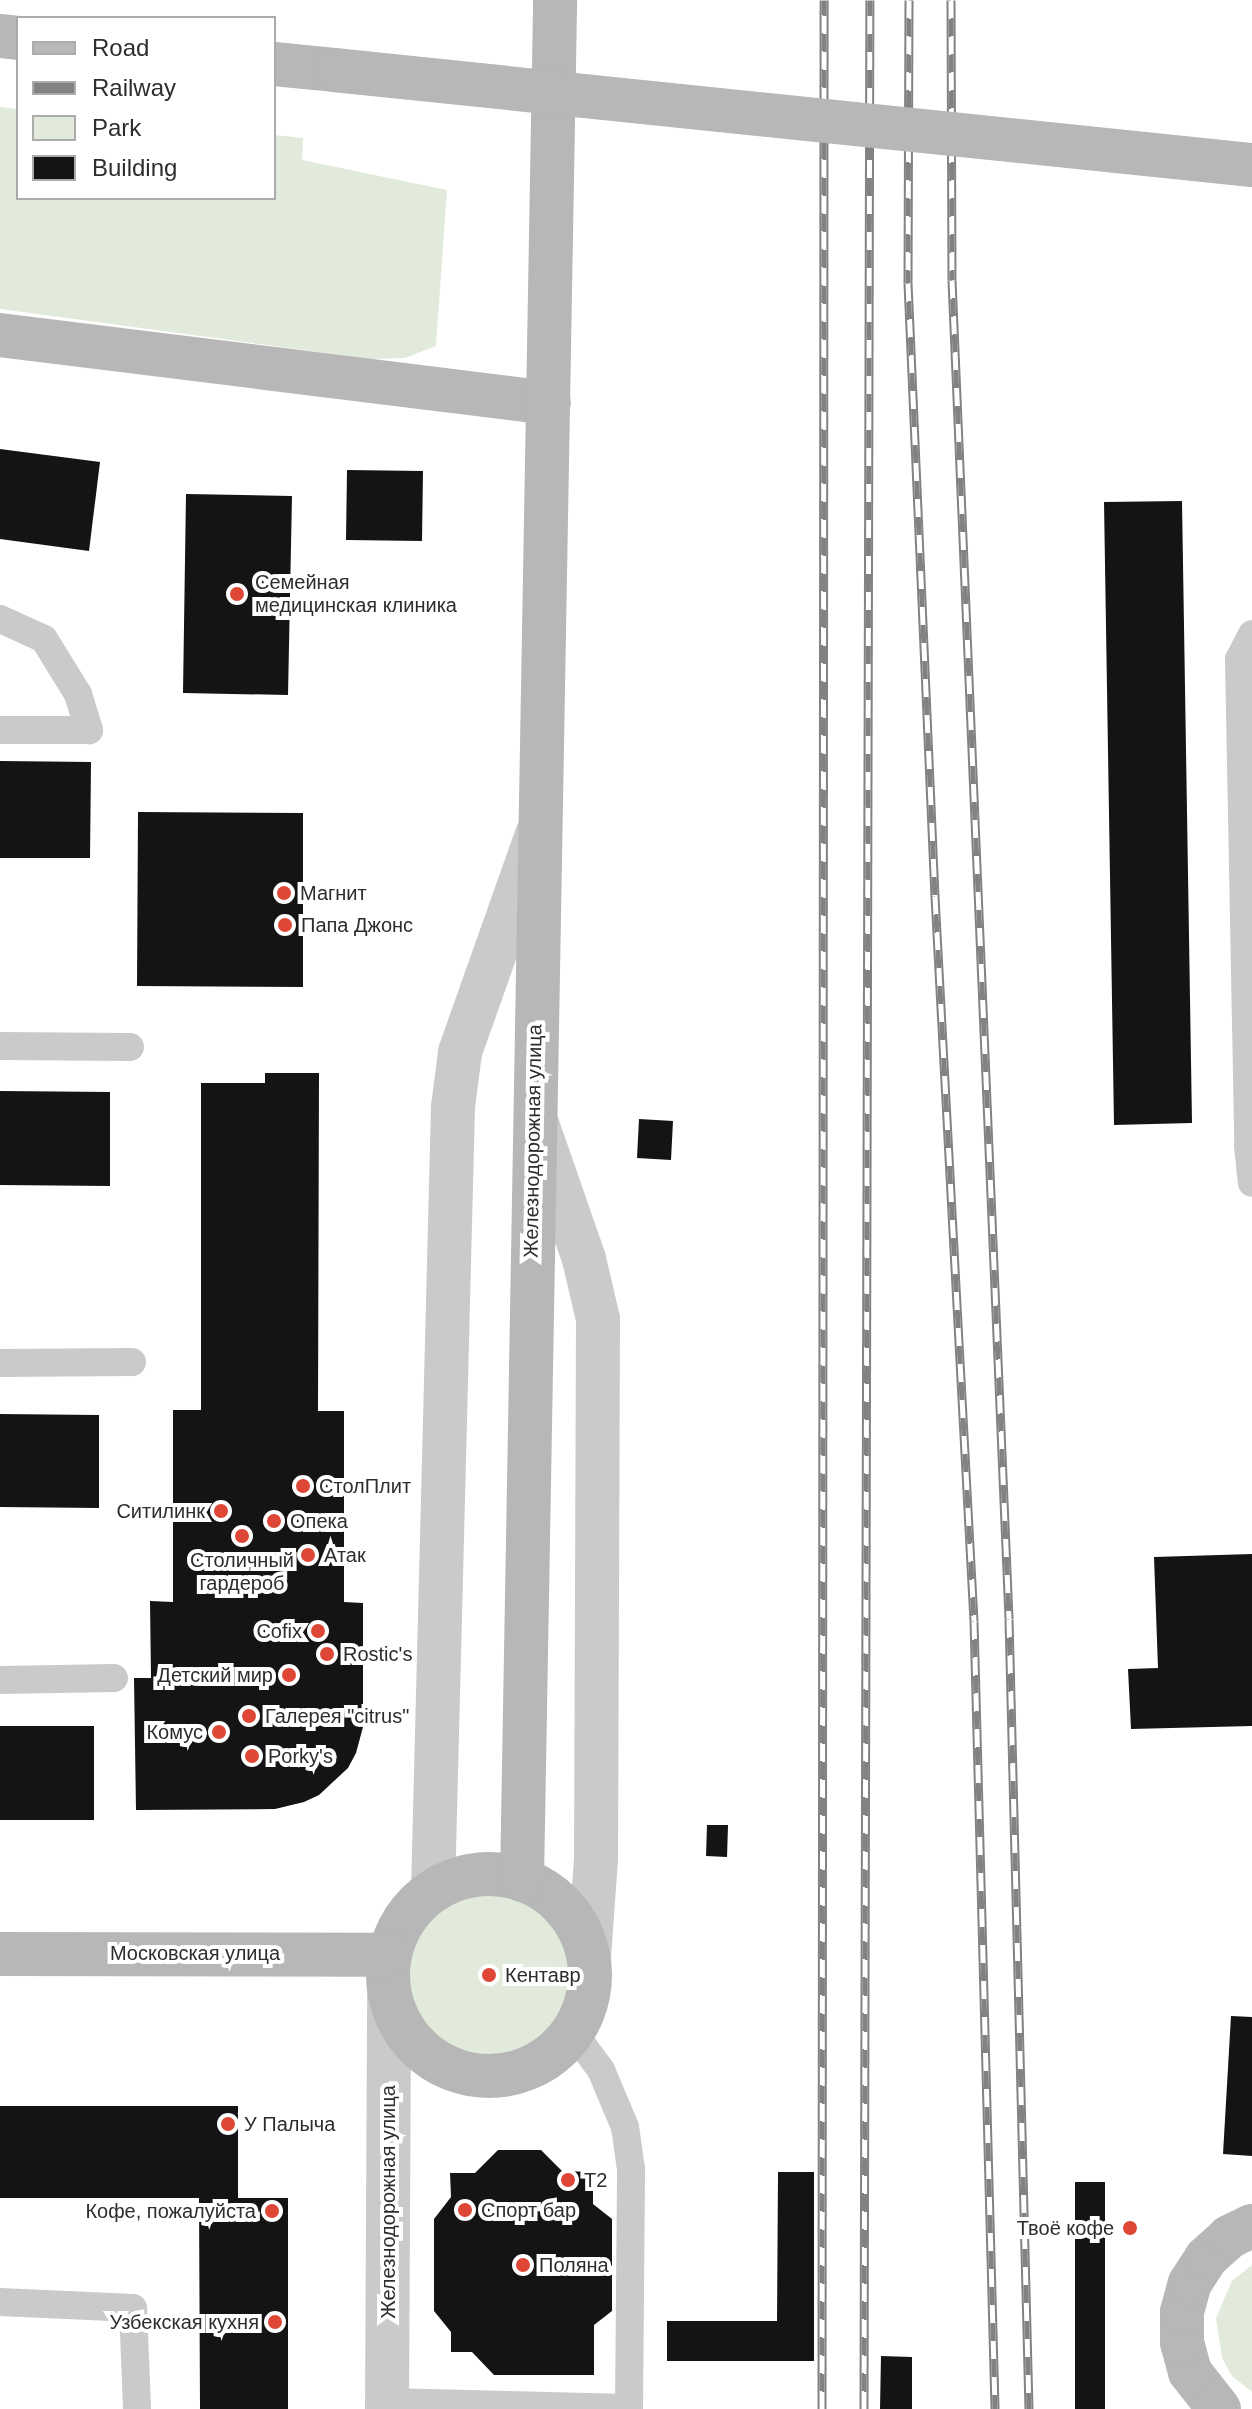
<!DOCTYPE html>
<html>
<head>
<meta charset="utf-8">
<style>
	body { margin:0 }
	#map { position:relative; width:1252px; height:2409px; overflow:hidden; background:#fff; font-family:Arial,sans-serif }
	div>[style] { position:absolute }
	.green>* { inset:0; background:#e1eadb }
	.round { border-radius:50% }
	.building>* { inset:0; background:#141414 }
	.lane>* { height:28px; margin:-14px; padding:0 14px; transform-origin:14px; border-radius:14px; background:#cacaca }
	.street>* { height:44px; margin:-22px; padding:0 22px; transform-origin:22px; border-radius:22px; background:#cacaca }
	.secondary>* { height:44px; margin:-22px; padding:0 22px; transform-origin:22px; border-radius:22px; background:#b7b7b7 }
	.secondary>.ring { margin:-22px; padding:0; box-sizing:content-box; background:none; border:44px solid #b7b7b7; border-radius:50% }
	.rail>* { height:9px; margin-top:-4.5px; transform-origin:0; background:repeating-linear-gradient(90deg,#fff 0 18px,#828282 0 36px); box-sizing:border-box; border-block:2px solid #828282 }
	.secondary-bridge>* { height:44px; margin:-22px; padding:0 22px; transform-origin:22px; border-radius:22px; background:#b7b7b7 }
	.dots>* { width:22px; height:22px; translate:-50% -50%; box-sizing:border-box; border:4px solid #fff; border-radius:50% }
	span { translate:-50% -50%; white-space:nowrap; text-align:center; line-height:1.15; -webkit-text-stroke:8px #fff; paint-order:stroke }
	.poi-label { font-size:20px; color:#2d2d2d }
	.left { translate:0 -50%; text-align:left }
	.right { translate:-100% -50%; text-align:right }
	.street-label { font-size:20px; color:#2d2d2d }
	.legend { position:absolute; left:16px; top:16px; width:260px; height:184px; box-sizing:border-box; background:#fff; border:2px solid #ababab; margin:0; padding:10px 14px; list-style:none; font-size:24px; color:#2d2d2d }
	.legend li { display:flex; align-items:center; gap:16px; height:40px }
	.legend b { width:40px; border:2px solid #ababab }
</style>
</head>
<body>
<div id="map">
	<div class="green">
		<i style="clip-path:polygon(0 107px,18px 109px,18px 198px,274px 198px,274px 135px,303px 138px,302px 160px,447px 190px,436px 346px,405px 358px,371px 359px,0 309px)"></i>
		<i class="round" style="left:407px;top:1894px;width:164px;height:164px"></i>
		<i style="clip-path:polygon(1252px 2265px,1252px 2392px,1232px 2376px,1222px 2358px,1216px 2318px,1232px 2281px)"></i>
	</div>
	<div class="building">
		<i style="clip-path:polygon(0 449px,100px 462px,89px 551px,0 539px)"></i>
		<i style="clip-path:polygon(347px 470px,423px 471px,422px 541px,346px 540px)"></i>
		<i style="clip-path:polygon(186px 494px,292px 496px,288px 695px,183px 693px)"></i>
		<i style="clip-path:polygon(1182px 501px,1192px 1123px,1114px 1125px,1104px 502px)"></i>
		<i style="clip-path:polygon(0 761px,91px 762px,90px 858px,0 858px)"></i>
		<i style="clip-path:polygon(138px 812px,303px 813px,303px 987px,137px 986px)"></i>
		<i style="clip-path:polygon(265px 1073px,319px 1073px,318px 1411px,344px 1411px,344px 1602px,363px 1603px,363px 1727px,356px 1753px,348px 1768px,319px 1795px,304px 1802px,275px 1809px,136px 1810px,134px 1678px,151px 1678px,150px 1601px,173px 1602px,173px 1410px,201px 1410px,201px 1083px,265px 1083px)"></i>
		<i style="clip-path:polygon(0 1091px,110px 1092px,110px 1186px,0 1185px)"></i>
		<i style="clip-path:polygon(639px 1119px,673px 1121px,671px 1160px,637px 1158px)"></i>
		<i style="clip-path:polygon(0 1414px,99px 1415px,99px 1508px,0 1507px)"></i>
		<i style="clip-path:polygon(1252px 1554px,1252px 1726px,1131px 1729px,1128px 1669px,1158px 1668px,1154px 1557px)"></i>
		<i style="clip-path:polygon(0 1726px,94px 1726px,94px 1820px,0 1820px)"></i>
		<i style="clip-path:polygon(707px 1825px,728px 1825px,727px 1857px,706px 1856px)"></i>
		<i style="clip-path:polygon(1231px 2016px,1252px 2017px,1252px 2156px,1223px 2154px)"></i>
		<i style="clip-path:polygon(0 2106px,238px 2106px,238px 2198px,288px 2198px,288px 2409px,200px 2409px,199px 2198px,0 2198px)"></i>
		<i style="clip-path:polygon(498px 2150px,541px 2150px,562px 2171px,593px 2172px,593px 2204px,612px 2219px,612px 2311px,594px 2325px,594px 2375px,494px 2375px,472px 2352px,451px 2352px,451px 2332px,434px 2311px,434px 2219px,451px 2197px,450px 2173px,475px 2173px)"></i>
		<i style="clip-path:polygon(778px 2172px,814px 2172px,814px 2361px,667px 2361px,667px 2321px,777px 2321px)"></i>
		<i style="clip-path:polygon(1075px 2182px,1105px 2182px,1105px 2409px,1075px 2409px)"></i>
		<i style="clip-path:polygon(881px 2356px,912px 2357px,912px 2409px,880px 2409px)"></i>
	</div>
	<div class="lane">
		<i style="left:0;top:619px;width:48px;rotate:24.4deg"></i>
		<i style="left:44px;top:639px;width:65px;rotate:58.3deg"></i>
		<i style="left:78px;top:694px;width:38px;rotate:73deg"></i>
		<i style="left:89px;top:730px;width:89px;rotate:180deg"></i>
		<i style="left:1252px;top:634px;width:28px;rotate:117deg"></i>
		<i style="left:1239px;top:659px;width:487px;rotate:88.9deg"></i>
		<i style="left:1248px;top:1146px;width:37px;rotate:84deg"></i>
		<i style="left:0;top:1046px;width:130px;rotate:0.4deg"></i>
		<i style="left:0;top:1363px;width:132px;rotate:-0.4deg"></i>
		<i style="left:0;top:1680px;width:114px;rotate:-1deg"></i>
		<i style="left:0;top:2302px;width:133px;rotate:2.6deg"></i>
		<i style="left:133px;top:2308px;width:101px;rotate:87.7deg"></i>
		<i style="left:387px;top:2402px;width:242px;rotate:1.4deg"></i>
		<i style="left:629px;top:2408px;width:239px;rotate:-89.5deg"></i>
		<i style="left:631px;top:2169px;width:42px;rotate:-98.1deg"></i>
		<i style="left:625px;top:2127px;width:62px;rotate:-112.8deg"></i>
		<i style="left:601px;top:2070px;width:47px;rotate:-126.4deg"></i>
	</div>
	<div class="street">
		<i style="left:536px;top:1121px;width:146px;rotate:70.8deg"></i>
		<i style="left:584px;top:1259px;width:62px;rotate:76.9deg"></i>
		<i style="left:598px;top:1319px;width:540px;rotate:90.21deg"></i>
		<i style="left:596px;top:1859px;width:97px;rotate:94.1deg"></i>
		<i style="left:433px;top:1891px;width:784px;rotate:-88.54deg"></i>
		<i style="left:453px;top:1107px;width:55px;rotate:-82.7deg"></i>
		<i style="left:460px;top:1052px;width:231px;rotate:-70.5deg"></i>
		<i style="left:387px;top:2409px;width:414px;rotate:-89.7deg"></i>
	</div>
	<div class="secondary">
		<i style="left:0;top:36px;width:18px;rotate:6deg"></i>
		<i style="left:274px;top:64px;width:60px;rotate:5.7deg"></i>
		<i style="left:0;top:335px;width:553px;rotate:7.06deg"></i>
		<i class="ring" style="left:388px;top:1874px;width:158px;height:158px"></i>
		<i style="left:522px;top:1880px;width:1880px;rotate:-88.99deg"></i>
		<i style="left:0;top:1954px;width:389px;rotate:0.1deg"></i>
		<i style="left:1219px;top:2409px;width:47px;rotate:-128.1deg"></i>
		<i style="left:1190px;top:2372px;width:30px;rotate:-105deg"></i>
		<i style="left:1182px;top:2343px;width:31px;rotate:-90deg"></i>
		<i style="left:1182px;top:2312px;width:30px;rotate:-75deg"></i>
		<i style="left:1190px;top:2283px;width:30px;rotate:-57deg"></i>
		<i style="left:1206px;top:2258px;width:31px;rotate:-42deg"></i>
		<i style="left:1229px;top:2237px;width:25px;rotate:-26deg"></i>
	</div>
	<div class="rail">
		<i style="left:909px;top:0;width:283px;rotate:90.2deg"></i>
		<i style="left:908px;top:283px;width:614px;rotate:87.48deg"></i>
		<i style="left:935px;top:896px;width:726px;rotate:86.92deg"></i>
		<i style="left:974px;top:1621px;width:788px;rotate:88.47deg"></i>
		<i style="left:951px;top:0;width:280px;rotate:89.8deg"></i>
		<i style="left:952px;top:280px;width:1340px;rotate:87.56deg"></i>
		<i style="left:1009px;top:1619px;width:790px;rotate:88.55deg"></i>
		<i style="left:822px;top:2409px;width:2409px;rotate:-89.95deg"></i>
		<i style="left:864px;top:2409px;width:2409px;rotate:-89.86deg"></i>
	</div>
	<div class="secondary-bridge">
		<i style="left:334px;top:70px;width:923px;rotate:5.91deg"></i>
	</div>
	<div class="dots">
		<i style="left:237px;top:594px;background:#de4736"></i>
		<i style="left:284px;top:893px;background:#de4736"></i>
		<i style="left:285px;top:925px;background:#de4736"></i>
		<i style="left:303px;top:1486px;background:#de4736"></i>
		<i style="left:221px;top:1511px;background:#de4736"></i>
		<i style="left:274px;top:1521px;background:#de4736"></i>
		<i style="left:242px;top:1536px;background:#de4736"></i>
		<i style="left:308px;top:1555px;background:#de4736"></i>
		<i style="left:318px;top:1631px;background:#de4736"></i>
		<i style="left:327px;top:1654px;background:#de4736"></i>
		<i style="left:289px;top:1675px;background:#de4736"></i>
		<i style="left:249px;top:1716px;background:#de4736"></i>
		<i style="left:219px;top:1732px;background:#de4736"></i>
		<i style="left:252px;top:1756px;background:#de4736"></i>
		<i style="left:489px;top:1975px;background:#de4736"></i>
		<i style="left:228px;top:2124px;background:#de4736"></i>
		<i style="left:568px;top:2180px;background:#de4736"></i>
		<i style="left:465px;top:2210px;background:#de4736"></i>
		<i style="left:272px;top:2211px;background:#de4736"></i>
		<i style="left:1130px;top:2228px;background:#de4736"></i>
		<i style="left:523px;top:2265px;background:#de4736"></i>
		<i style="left:275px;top:2322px;background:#de4736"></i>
	</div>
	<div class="poi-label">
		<span class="left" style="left:255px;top:594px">Семейная<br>медицинская клиника</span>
		<span class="left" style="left:300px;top:893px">Магнит</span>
		<span class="left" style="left:301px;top:925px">Папа Джонс</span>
		<span class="left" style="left:319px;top:1486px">СтолПлит</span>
		<span class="right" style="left:205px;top:1511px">Ситилинк</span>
		<span class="left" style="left:290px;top:1521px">Опека</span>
		<span class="left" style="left:324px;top:1555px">Атак</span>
		<span style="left:242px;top:1572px">Столичный<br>гардероб</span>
		<span class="right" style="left:302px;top:1631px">Cofix</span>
		<span class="left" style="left:343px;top:1654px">Rostic's</span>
		<span class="right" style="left:273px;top:1675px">Детский мир</span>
		<span class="left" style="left:265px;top:1716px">Галерея "citrus"</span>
		<span class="right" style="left:203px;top:1732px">Комус</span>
		<span class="left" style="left:268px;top:1756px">Porky's</span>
		<span class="left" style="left:505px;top:1975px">Кентавр</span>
		<span class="left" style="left:244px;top:2124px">У Палыча</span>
		<span class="left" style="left:584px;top:2180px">T2</span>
		<span class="left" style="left:481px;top:2210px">Спорт бар</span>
		<span class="right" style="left:256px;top:2211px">Кофе, пожалуйста</span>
		<span class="right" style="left:1114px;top:2228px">Твоё кофе</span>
		<span class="left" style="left:539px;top:2265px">Поляна</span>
		<span class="right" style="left:259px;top:2322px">Узбекская кухня</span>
	</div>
	<div class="street-label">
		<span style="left:533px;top:1141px;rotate:-89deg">Железнодорожная улица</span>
		<span style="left:195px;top:1953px">Московская улица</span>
		<span style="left:388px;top:2202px;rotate:-90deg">Железнодорожная улица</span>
	</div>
	<ul class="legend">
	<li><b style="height:10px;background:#b7b7b7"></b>Road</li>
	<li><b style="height:10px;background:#828282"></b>Railway</li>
	<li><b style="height:22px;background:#e1eadb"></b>Park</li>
	<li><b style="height:22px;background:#141414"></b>Building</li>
	</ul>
</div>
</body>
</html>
